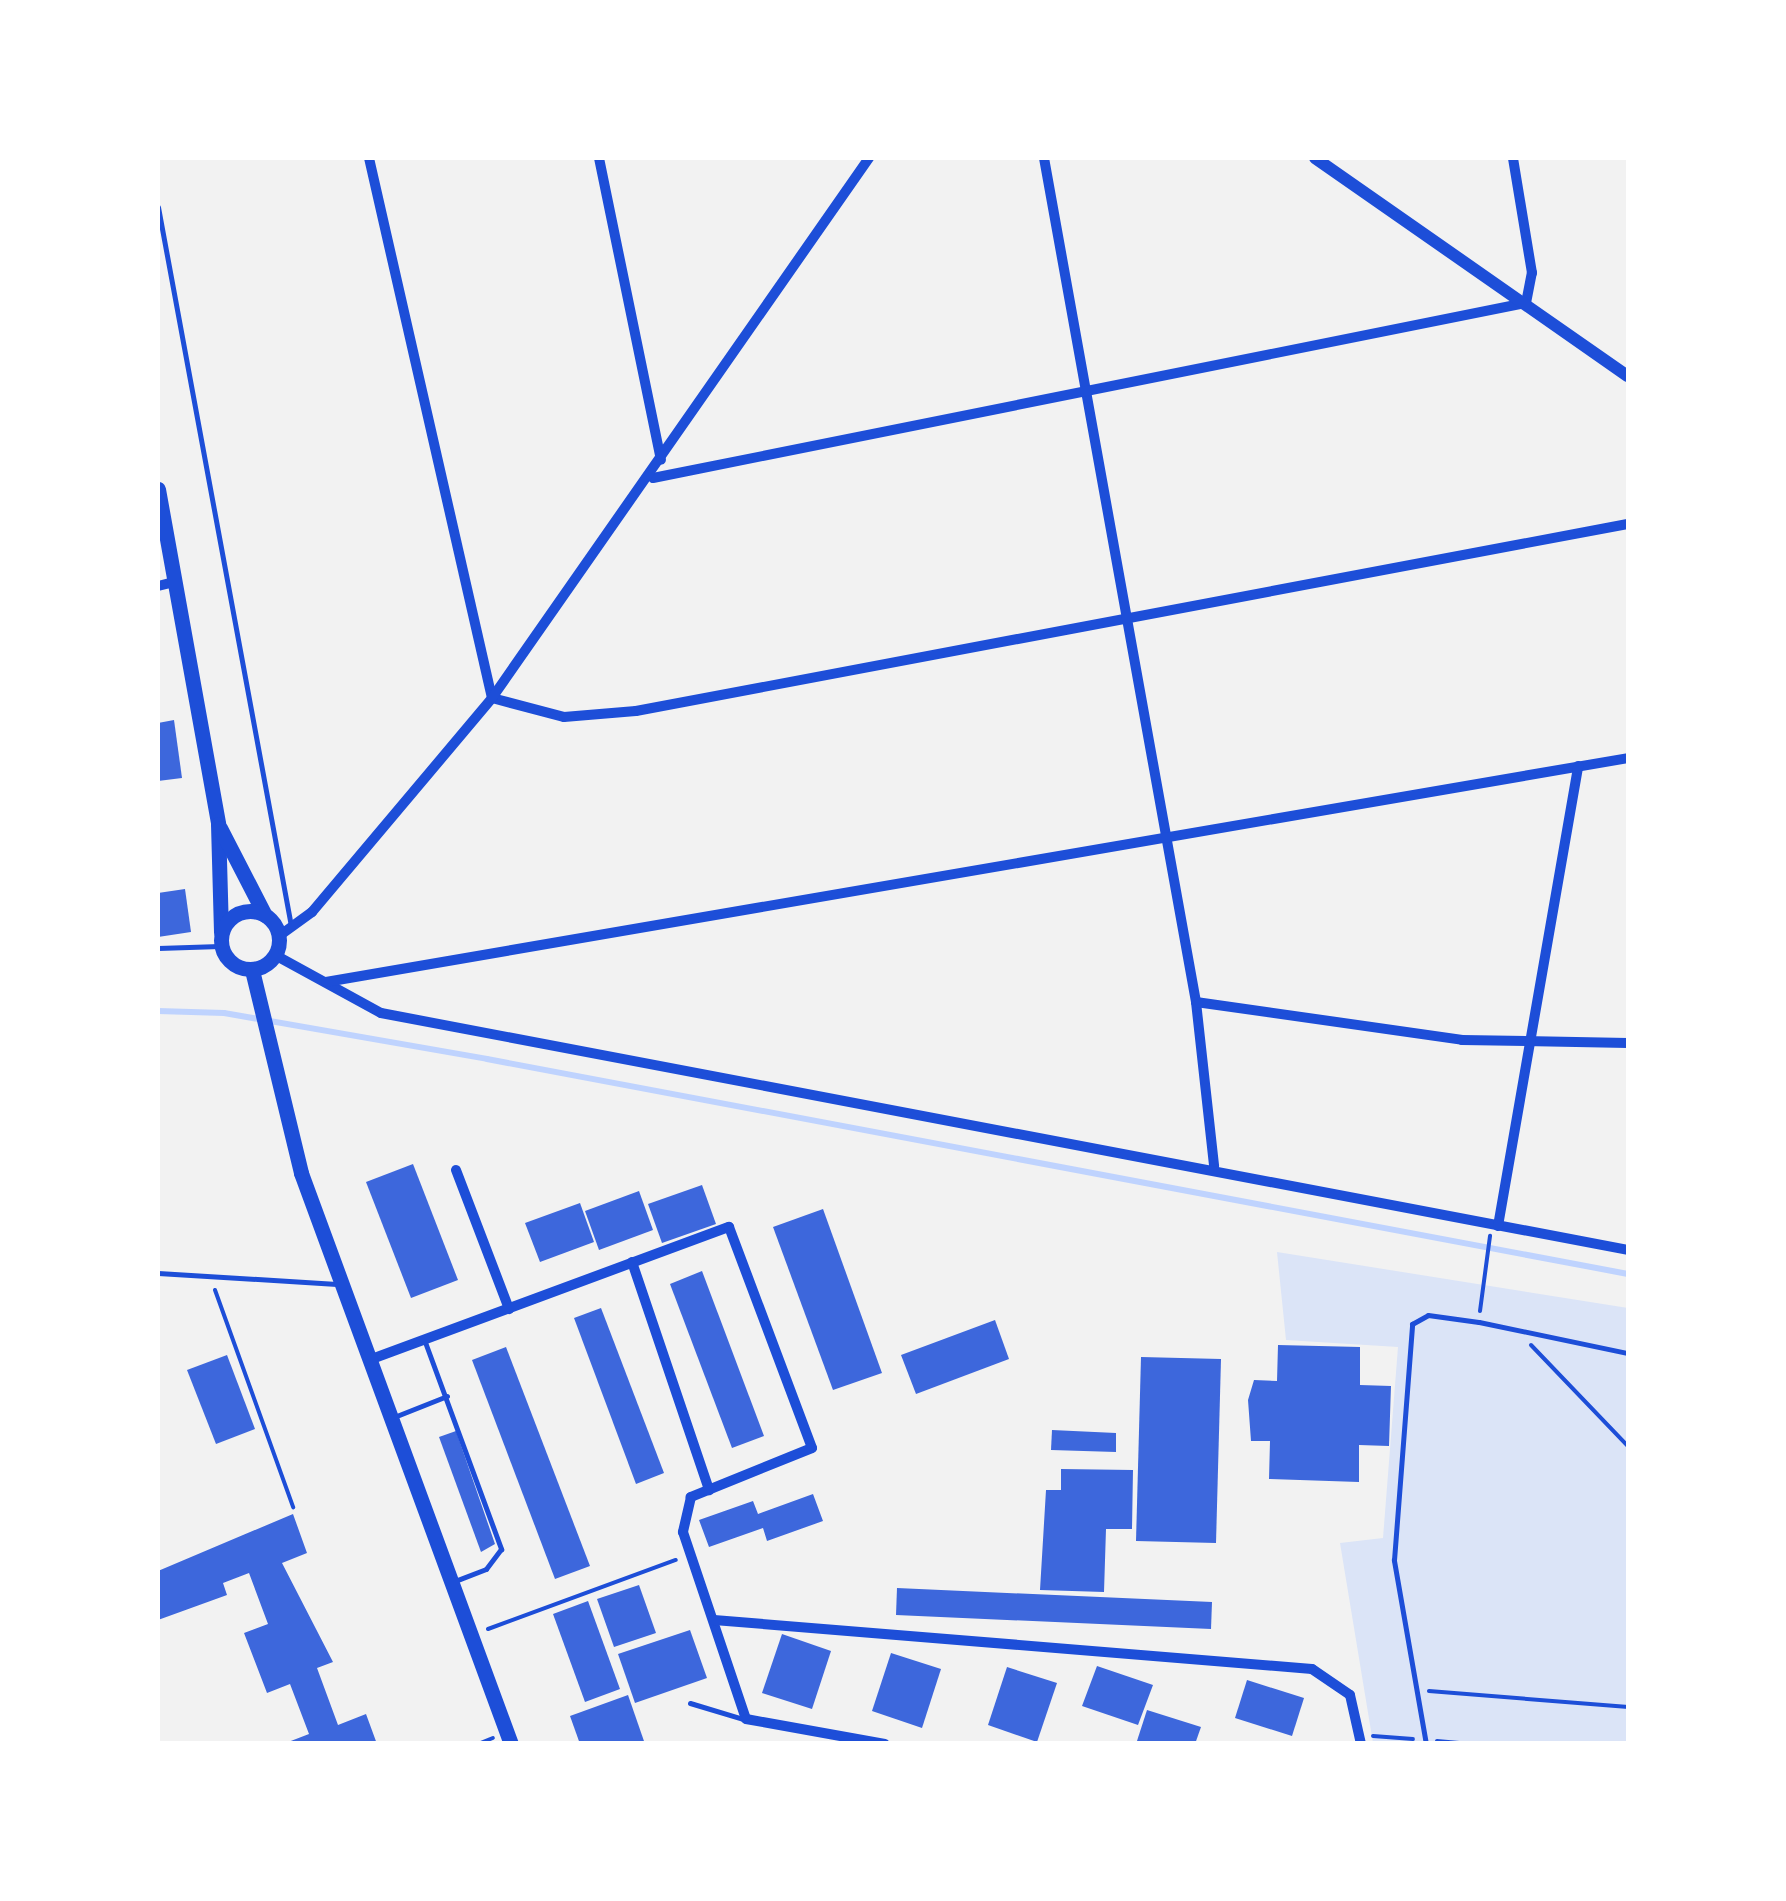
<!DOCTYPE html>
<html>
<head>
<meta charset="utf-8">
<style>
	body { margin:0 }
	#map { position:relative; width:1786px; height:1901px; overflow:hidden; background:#f2f2f2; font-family:"Source Sans 3",sans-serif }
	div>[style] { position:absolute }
	.green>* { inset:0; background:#dbe4f7 }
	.stream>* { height:6px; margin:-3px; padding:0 3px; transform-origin:3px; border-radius:3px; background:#bfd3fe }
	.building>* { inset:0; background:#3d67dc }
	.path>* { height:4px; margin:-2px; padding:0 2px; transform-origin:2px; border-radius:2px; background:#1d4ed8 }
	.service>* { height:5px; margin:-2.5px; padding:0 2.5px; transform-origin:2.5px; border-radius:2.5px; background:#1d4ed8 }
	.minor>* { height:10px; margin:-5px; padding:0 5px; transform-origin:5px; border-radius:5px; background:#1d4ed8 }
	.tertiary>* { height:12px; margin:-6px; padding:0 6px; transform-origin:6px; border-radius:6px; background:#1d4ed8 }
	.primary>* { height:15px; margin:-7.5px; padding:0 7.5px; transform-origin:7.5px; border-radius:7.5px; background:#1d4ed8 }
	.primary>.ring { margin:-7.5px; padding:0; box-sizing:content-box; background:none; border:15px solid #1d4ed8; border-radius:50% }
	span { translate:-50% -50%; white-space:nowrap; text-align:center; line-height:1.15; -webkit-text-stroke:8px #fff; paint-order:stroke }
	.frame { position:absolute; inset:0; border:160px solid #fff; pointer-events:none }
</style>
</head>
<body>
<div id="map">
	<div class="green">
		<i style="clip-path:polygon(1277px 1252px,1628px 1308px,1628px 1743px,1373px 1743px,1340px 1543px,1383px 1538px,1398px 1347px,1286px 1340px)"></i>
	</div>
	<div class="stream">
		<i style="left:158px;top:1011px;width:66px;rotate:1.7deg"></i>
		<i style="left:224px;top:1013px;width:267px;rotate:9.9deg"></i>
		<i style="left:487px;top:1059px;width:1161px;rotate:10.67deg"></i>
	</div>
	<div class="building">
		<i style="clip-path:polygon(174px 720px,182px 778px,158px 781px,158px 723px)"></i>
		<i style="clip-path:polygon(185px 889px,191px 932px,158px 937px,158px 893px)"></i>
		<i style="clip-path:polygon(413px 1164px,458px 1280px,411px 1298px,366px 1182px)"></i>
		<i style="clip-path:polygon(702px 1185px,716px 1224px,662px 1243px,648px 1204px)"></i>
		<i style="clip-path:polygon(639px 1191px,653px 1230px,599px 1250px,585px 1211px)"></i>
		<i style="clip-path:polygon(580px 1203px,594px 1242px,540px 1262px,525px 1223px)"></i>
		<i style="clip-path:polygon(823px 1209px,882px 1373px,833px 1390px,773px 1227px)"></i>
		<i style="clip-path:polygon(702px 1271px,764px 1436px,732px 1448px,670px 1284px)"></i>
		<i style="clip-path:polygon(601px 1308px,664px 1473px,636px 1484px,574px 1318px)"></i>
		<i style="clip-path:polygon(995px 1320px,1009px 1359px,916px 1394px,901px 1355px)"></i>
		<i style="clip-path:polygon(1278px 1345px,1360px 1347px,1360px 1385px,1391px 1386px,1389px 1446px,1359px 1445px,1359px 1482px,1269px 1479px,1270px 1441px,1251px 1441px,1248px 1400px,1254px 1380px,1277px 1381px)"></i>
		<i style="clip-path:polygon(506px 1347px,590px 1566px,555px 1579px,472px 1360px)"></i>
		<i style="clip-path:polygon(227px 1355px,255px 1429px,216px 1444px,187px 1370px)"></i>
		<i style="clip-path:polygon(1141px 1357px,1221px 1359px,1216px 1543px,1136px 1541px)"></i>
		<i style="clip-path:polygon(1052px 1430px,1116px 1433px,1116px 1452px,1051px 1450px)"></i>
		<i style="clip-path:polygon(456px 1431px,495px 1544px,481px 1552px,439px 1437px)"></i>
		<i style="clip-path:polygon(1061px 1469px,1133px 1470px,1132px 1529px,1106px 1529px,1104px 1592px,1040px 1590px,1046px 1490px,1061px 1490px)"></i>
		<i style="clip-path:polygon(813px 1494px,823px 1521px,767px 1541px,763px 1528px,709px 1547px,699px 1520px,753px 1501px,758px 1514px)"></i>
		<i style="clip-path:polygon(293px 1514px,307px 1553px,282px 1563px,333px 1662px,317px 1668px,338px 1725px,366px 1714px,377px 1744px,283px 1744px,309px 1734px,290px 1684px,267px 1693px,244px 1633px,268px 1624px,249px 1573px,223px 1583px,227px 1595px,158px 1620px,158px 1571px)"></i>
		<i style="clip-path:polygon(639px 1585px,656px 1633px,614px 1647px,597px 1599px)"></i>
		<i style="clip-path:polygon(897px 1588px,1212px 1602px,1211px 1629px,896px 1615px)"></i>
		<i style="clip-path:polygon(588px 1601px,620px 1689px,585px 1702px,553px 1614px)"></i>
		<i style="clip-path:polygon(690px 1630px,707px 1678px,635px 1703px,618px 1654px)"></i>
		<i style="clip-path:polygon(782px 1634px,831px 1651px,812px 1709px,762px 1693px)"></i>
		<i style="clip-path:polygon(891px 1653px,941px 1669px,922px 1728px,872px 1711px)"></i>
		<i style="clip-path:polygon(1097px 1666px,1153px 1685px,1138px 1725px,1082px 1706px)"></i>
		<i style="clip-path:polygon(1007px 1667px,1057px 1683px,1037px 1742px,988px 1725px)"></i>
		<i style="clip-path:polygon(1247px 1680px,1304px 1698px,1292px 1736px,1235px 1718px)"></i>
		<i style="clip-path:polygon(628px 1695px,645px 1744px,580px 1744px,570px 1716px)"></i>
		<i style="clip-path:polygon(1147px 1710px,1201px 1727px,1195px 1744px,1136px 1744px)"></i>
	</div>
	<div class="path">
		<i style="left:215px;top:1290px;width:231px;rotate:70.2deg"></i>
		<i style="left:1480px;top:1311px;width:76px;rotate:-82.4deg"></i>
		<i style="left:1531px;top:1345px;width:140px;rotate:46.2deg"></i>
		<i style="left:488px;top:1629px;width:200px;rotate:-20.2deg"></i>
		<i style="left:1429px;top:1691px;width:200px;rotate:4.6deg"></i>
		<i style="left:1373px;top:1736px;width:40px;rotate:4.3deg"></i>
		<i style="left:1437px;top:1741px;width:36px;rotate:5deg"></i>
		<i style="left:478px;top:1744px;width:16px;rotate:-22deg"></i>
	</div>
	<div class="service">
		<i style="left:158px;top:207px;width:731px;rotate:79.52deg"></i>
		<i style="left:158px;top:948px;width:62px;rotate:-1.8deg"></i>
		<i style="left:158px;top:1273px;width:179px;rotate:3.5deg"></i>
		<i style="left:425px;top:1342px;width:221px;rotate:69.8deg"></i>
		<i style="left:501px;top:1549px;width:25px;rotate:127deg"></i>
		<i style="left:486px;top:1569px;width:33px;rotate:159deg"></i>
		<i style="left:394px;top:1417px;width:57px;rotate:-21.6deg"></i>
		<i style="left:690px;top:1703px;width:55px;rotate:16.8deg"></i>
		<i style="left:1426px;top:1744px;width:187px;rotate:-99.9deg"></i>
		<i style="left:1394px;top:1560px;width:237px;rotate:-85.6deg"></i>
		<i style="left:1412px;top:1324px;width:18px;rotate:-29deg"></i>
		<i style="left:1428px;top:1315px;width:51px;rotate:7.8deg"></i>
		<i style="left:1479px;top:1322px;width:152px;rotate:11.8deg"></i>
	</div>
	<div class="minor">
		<i style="left:369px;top:158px;width:554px;rotate:77.17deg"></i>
		<i style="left:492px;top:698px;width:74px;rotate:14.8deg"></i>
		<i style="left:564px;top:717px;width:72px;rotate:-4.8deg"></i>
		<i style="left:636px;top:711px;width:1009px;rotate:-10.68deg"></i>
		<i style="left:599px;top:158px;width:308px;rotate:78.4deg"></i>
		<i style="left:1044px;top:158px;width:858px;rotate:79.79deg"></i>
		<i style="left:1196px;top:1002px;width:165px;rotate:83.7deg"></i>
		<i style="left:653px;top:478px;width:890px;rotate:-11.34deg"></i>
		<i style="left:1526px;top:303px;width:31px;rotate:-79deg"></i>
		<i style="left:1532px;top:273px;width:117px;rotate:-99.4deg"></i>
		<i style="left:158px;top:586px;width:16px;rotate:-14deg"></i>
		<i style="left:279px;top:936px;width:41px;rotate:-36deg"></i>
		<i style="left:312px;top:912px;width:280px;rotate:-49.9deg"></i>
		<i style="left:492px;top:698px;width:659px;rotate:-55.08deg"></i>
		<i style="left:275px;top:955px;width:121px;rotate:28.7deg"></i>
		<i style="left:381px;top:1013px;width:1269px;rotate:10.76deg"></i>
		<i style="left:326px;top:982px;width:1321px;rotate:-9.76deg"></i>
		<i style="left:1196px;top:1002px;width:269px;rotate:8.1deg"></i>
		<i style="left:1462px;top:1040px;width:166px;rotate:1deg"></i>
		<i style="left:456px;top:1170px;width:149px;rotate:69.1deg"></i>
		<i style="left:1498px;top:1226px;width:467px;rotate:-80.1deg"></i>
		<i style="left:632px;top:1262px;width:241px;rotate:71.3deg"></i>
		<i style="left:369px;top:1360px;width:384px;rotate:-20.3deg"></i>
		<i style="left:729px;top:1227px;width:236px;rotate:69.4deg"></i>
		<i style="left:812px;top:1448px;width:131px;rotate:158deg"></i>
		<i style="left:691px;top:1497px;width:36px;rotate:103deg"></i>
		<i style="left:683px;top:1532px;width:197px;rotate:71.4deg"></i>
		<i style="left:746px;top:1719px;width:141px;rotate:10.2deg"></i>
		<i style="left:714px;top:1620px;width:600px;rotate:4.68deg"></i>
		<i style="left:1312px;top:1669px;width:46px;rotate:34.4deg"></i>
		<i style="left:1350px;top:1695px;width:50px;rotate:77.3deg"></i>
	</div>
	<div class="tertiary">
		<i style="left:1315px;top:158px;width:381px;rotate:34.9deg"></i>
	</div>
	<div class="primary">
		<i style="left:158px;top:489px;width:340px;rotate:79.8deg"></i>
		<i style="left:218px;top:824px;width:108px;rotate:88.4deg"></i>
		<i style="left:220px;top:828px;width:98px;rotate:62.7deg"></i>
		<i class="ring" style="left:221px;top:911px;width:43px;height:43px"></i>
		<i style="left:252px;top:970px;width:209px;rotate:76.4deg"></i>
		<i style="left:301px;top:1173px;width:608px;rotate:69.81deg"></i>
	</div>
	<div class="frame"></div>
</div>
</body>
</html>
